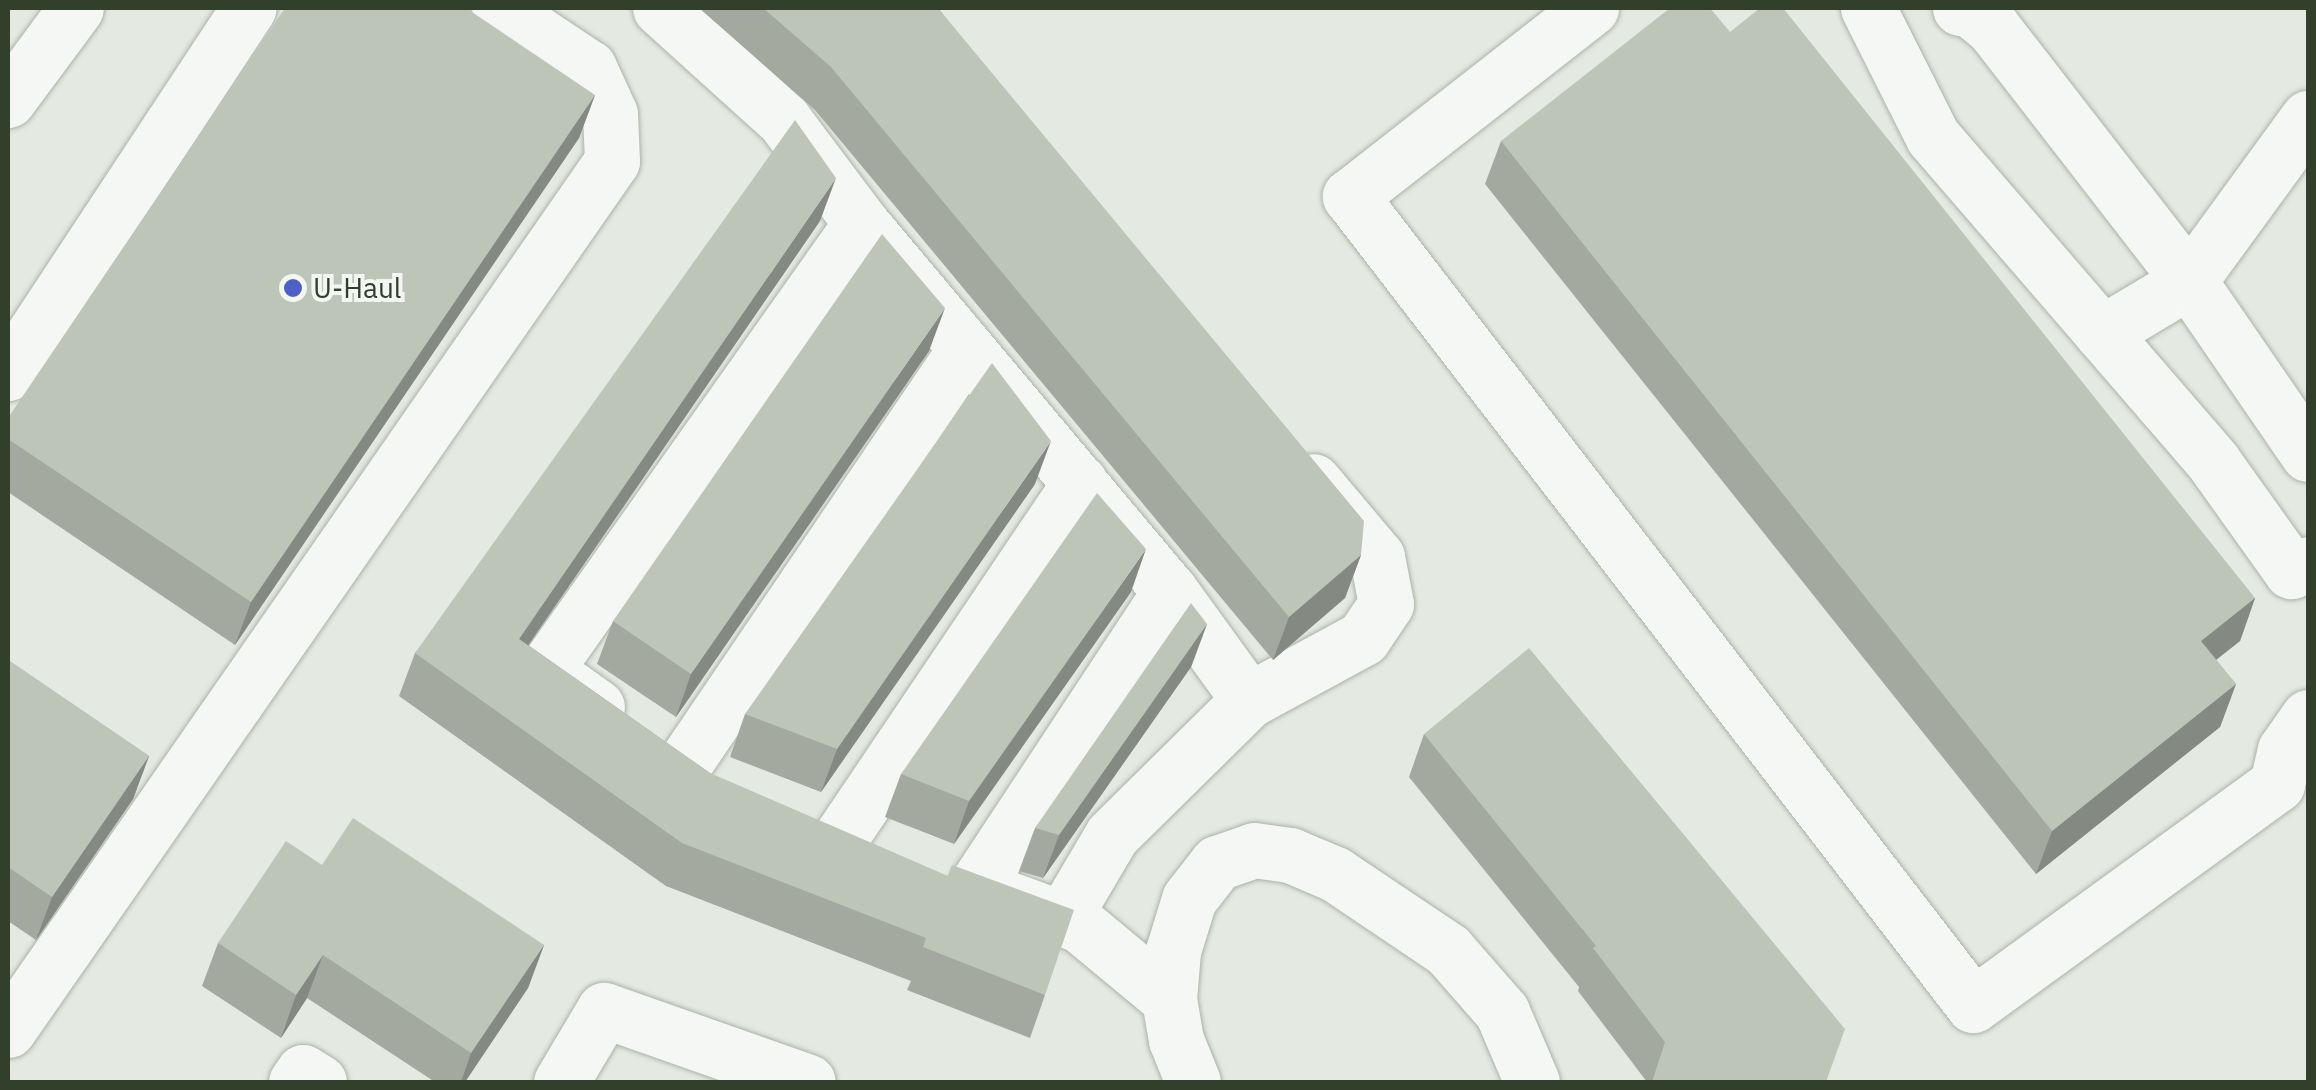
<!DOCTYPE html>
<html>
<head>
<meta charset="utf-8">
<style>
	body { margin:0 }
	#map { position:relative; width:2316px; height:1090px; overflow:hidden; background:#e4e9e1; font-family:"IBM Plex Sans",sans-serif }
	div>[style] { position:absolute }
	.roads { filter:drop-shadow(0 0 2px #abb3a7) drop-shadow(0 0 2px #abb3a7) }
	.minor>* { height:55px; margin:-27.5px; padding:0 27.5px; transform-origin:27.5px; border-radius:27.5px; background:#f5f7f4 }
	.wall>* { inset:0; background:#a3a99f }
	.shaded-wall>* { inset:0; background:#848a82 }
	.building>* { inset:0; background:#bdc5b9 }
	.dots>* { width:28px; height:28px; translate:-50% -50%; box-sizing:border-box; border:5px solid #f3f6f1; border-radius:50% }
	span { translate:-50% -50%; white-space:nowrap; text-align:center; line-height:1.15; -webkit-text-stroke:8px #f3f6f1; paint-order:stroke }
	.poi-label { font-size:28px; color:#32402b }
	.left { translate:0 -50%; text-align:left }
	.frame { position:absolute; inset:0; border:10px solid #32402b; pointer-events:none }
</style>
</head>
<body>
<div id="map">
	<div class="roads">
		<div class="minor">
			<i style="left:660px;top:8px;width:166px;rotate:42.1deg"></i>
			<i style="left:783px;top:119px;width:130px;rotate:53.1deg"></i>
			<i style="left:861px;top:223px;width:481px;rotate:50deg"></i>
			<i style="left:1170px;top:591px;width:135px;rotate:54.1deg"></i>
			<i style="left:1591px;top:8px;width:306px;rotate:142deg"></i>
			<i style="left:1350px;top:196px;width:1021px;rotate:52.4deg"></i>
			<i style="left:1973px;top:1005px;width:376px;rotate:-36deg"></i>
			<i style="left:2277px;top:784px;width:35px;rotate:-77deg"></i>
			<i style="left:2285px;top:750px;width:40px;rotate:-55.1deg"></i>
			<i style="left:1868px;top:8px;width:144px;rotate:63.3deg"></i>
			<i style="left:1933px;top:137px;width:430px;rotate:49.2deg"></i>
			<i style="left:2214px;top:463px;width:133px;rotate:54.5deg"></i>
			<i style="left:2291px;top:571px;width:18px;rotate:-22deg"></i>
			<i style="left:1960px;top:8px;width:11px;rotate:10deg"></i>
			<i style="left:1971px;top:10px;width:28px;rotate:39deg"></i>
			<i style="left:1993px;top:28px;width:320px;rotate:52.2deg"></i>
			<i style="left:2189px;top:281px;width:210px;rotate:55.5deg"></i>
			<i style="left:8px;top:100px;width:114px;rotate:-53.5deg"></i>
			<i style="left:2102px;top:333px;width:101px;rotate:-30.9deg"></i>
			<i style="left:2189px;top:281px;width:202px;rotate:-53.9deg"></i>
			<i style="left:8px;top:373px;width:437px;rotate:-56.6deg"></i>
			<i style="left:597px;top:707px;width:64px;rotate:-144.6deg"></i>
			<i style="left:545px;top:670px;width:547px;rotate:-54.74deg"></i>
			<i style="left:682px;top:767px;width:506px;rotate:-55.87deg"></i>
			<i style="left:840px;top:838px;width:429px;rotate:-56deg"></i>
			<i style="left:975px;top:887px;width:354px;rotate:-56.6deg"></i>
			<i style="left:998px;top:895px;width:87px;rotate:20.1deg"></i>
			<i style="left:1080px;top:925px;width:116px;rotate:39.7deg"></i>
			<i style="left:1063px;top:918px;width:96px;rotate:-59.4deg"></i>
			<i style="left:1112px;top:835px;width:192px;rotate:-44.6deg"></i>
			<i style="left:1249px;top:700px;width:130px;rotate:-28.5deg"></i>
			<i style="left:1363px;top:638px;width:41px;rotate:-55.9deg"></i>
			<i style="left:1386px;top:604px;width:48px;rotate:-100.8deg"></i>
			<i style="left:1377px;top:557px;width:99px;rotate:-130.1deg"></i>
			<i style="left:8px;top:1030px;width:1058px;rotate:-55.2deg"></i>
			<i style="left:612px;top:161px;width:47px;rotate:-92.4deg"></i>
			<i style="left:610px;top:114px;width:51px;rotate:-114.5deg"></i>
			<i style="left:589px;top:68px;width:108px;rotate:-146.3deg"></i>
			<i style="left:296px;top:1082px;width:12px;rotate:-55deg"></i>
			<i style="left:303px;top:1072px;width:19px;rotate:32deg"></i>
			<i style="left:561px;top:1082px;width:84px;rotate:-59.2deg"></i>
			<i style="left:604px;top:1010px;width:216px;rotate:19.4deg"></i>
			<i style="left:1193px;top:1082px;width:45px;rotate:-112deg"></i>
			<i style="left:1176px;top:1040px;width:42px;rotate:-99.7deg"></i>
			<i style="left:1169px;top:999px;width:48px;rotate:-85.2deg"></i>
			<i style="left:1173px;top:951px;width:54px;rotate:-72.9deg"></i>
			<i style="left:1189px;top:899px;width:46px;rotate:-52.1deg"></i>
			<i style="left:1217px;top:863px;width:39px;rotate:-19deg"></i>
			<i style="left:1254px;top:850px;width:36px;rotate:8deg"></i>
			<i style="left:1290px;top:855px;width:49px;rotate:22.9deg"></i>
			<i style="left:1335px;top:874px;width:136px;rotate:33.9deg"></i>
			<i style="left:1448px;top:950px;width:82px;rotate:48.9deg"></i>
			<i style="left:1502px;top:1012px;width:76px;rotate:66.8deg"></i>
		</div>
	</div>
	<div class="wall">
		<i style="clip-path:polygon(699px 8px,938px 8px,1361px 555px,1345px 598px,1273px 660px,815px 110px)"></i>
		<i style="clip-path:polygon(595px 95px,579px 138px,235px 645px,8px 492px,8px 418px)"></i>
		<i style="clip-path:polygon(1501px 141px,2255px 598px,2240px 641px,2216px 660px,2236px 684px,2220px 727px,2036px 874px,1485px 184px)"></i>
		<i style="clip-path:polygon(820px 221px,528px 645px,710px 773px,1045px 995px,1030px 1038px,907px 990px,911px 981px,666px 886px,399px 696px,415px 653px)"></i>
		<i style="clip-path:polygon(929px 351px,676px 717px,597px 664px,613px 621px)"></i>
		<i style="clip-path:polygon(1035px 484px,821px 792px,730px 757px,745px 714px)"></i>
		<i style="clip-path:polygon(1131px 592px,954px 844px,885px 817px,901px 774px)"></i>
		<i style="clip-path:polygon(1207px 624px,1191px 667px,1043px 878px,1019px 871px,1035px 828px)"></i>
		<i style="clip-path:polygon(8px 660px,149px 756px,133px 799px,36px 940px,8px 921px)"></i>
		<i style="clip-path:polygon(1424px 734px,1826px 1082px,1647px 1082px,1578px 991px,1579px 987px,1409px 777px)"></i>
		<i style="clip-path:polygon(322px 865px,544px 945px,528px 988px,465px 1082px,435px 1082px,307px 998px,281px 1038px,202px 986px,218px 943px)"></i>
	</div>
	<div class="shaded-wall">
		<i style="clip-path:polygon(595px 95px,579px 138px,235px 645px,251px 602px)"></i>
		<i style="clip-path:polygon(836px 178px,820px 221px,503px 682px,519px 639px)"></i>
		<i style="clip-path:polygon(945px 308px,929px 351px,676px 717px,691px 674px)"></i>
		<i style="clip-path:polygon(1051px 441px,1035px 484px,821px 792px,837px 749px)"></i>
		<i style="clip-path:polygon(1146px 549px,1131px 592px,954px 844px,969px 801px)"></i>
		<i style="clip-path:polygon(1361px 555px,1345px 598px,1273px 660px,1289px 617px)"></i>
		<i style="clip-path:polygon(2255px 598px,2240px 641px,2185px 684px,2201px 641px)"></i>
		<i style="clip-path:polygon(1207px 624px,1191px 667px,1043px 878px,1059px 835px)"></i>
		<i style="clip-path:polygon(2236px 684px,2220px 727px,2036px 874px,2052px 831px)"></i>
		<i style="clip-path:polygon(149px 756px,133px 799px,36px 940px,52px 897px)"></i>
		<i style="clip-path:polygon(544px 945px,528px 988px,465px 1082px,461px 1082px,471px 1053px)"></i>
		<i style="clip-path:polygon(323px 955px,307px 998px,281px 1038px,296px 995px)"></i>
	</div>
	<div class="building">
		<i style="clip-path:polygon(285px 8px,466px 8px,595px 95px,251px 602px,8px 439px,8px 418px)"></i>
		<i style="clip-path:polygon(763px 8px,938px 8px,1364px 521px,1361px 555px,1289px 617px,831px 67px)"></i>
		<i style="clip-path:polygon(1670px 8px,1710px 8px,1730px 32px,1760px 8px,1783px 8px,2255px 598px,2201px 641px,2236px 684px,2052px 831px,1501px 141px)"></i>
		<i style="clip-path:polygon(795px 120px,836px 178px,519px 639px,710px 773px,948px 876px,952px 865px,1074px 910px,1045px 995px,923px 947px,926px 938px,682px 843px,415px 653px)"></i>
		<i style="clip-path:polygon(882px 234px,945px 308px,691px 674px,613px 621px)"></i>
		<i style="clip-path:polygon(992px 363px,1051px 441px,837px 749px,745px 714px)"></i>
		<i style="clip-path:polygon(1097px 493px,1146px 549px,969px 801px,901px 774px)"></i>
		<i style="clip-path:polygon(1191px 603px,1207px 624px,1059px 835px,1035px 828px)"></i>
		<i style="clip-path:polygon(1529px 648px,1845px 1029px,1826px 1082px,1652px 1082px,1665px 1042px,1593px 948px,1596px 946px,1424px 734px)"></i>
		<i style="clip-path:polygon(8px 660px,149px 756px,52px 897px,8px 867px)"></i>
		<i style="clip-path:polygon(353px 818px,544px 945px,471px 1053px,323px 955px,296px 995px,218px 943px,286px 841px,322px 865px)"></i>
	</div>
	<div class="dots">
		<i style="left:293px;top:288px;background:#4f60c5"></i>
	</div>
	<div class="poi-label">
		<span class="left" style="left:313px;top:288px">U-Haul</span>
	</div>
	<div class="frame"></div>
</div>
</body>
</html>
